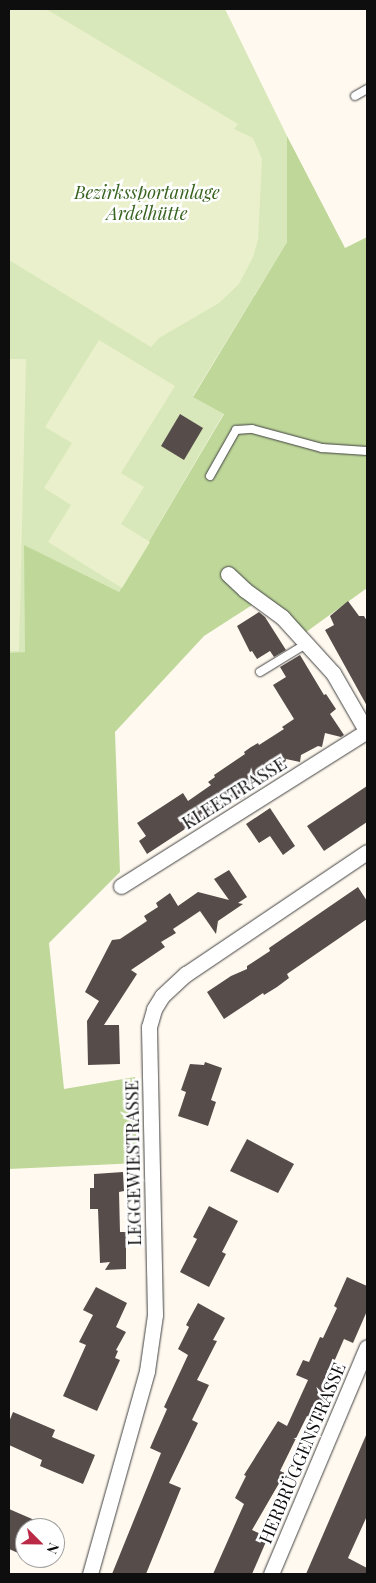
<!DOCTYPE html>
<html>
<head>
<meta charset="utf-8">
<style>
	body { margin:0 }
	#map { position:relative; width:376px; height:1583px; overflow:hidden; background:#fff9ef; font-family:"Playfair Display",serif }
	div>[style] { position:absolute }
	.green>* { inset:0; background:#d9e8ba }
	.forest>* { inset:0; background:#bfd89a }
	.pitch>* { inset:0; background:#e9f0cb }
	.building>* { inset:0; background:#564d4b }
	.roads { filter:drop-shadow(0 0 1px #414141) drop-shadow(0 0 1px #414141) }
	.service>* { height:8px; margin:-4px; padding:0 4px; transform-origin:4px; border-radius:4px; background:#fff }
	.minor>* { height:15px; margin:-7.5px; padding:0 7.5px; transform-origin:7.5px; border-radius:7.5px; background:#fff }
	span { translate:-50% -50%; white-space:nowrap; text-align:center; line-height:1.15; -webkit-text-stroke:5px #fff; paint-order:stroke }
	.park-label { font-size:18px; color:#386420; font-style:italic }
	.street-label { font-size:18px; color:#0e0e0e }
	.frame { position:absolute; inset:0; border:10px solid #0e0e0e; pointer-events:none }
	.north { position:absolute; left:15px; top:1518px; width:50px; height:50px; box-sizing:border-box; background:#fff; border:1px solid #9f9f9f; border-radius:50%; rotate:113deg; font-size:14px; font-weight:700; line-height:20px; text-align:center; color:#0e0e0e }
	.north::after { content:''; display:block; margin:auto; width:18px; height:22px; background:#ba2a47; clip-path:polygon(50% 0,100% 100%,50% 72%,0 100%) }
</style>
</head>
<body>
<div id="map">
	<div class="green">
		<i style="clip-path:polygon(9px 9px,225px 9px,287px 136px,287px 242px,193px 396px,224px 413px,119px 592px,25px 653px,9px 653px)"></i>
	</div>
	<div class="forest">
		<i style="clip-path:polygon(287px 136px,345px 248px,367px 237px,367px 588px,302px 635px,266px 596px,204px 636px,115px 732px,120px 872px,49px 943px,64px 1089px,135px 1077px,139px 1163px,9px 1169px,9px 653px,25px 652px,24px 545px,119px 592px,224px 414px,193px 397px,287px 242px)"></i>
	</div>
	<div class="pitch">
		<i style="clip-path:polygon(9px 9px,46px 9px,238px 124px,234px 129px,253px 138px,262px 159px,258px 240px,253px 257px,239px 284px,219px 303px,159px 338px,151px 347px,9px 260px)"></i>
		<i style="clip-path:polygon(99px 340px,175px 386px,121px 473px,144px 487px,121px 524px,150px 542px,122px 588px,48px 542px,71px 505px,44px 488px,72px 443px,45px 427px)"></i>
		<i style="clip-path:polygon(9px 359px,26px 359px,19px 651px,9px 651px)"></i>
	</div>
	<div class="building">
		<i style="clip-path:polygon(180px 414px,203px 428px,184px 460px,161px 446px)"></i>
		<i style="clip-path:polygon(348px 601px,359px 616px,364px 616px,367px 621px,367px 706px,325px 630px,334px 625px,330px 616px)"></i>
		<i style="clip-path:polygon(259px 612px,265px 617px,286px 650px,274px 657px,270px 651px,257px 659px,252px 651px,250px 652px,237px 626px)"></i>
		<i style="clip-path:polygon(300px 655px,324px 695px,326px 694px,336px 709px,330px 714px,344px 735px,341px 737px,325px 733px,322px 747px,318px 746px,301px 755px,300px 762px,286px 759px,284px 772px,279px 772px,263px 780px,260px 787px,247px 784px,245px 797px,240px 800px,237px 795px,147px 854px,139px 841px,146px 836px,137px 823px,183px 793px,188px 801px,211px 785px,208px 782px,215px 777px,214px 775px,245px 754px,244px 752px,251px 747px,258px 743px,259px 745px,284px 729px,282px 727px,294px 719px,273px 685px,286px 677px,280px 667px)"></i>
		<i style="clip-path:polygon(367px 786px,367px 822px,324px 851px,307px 826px)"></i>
		<i style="clip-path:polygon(270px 808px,295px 846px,283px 855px,270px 836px,259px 843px,246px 824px)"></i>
		<i style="clip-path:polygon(229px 870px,247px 897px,238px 903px,243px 904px,218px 921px,216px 934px,200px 911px,173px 929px,176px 933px,161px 942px,165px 947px,131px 970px,137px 974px,104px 1025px,119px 1025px,120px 1064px,88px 1065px,87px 1021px,99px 1001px,85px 992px,112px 940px,120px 939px,147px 921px,144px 916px,158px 907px,156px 903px,170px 893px,178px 906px,198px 892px,229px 900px,214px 879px)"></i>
		<i style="clip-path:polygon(358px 887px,367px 901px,367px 919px,287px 974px,289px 978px,277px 987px,264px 995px,263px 993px,224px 1019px,207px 992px,231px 976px,247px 969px,247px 966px,270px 951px,269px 948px)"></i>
		<i style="clip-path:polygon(205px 1062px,222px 1068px,211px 1100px,216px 1102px,208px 1126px,178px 1116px,186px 1092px,181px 1090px,190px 1064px,204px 1065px)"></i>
		<i style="clip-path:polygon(247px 1139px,294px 1164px,278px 1193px,230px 1171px)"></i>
		<i style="clip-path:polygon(123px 1172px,124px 1191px,119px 1192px,120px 1232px,126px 1232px,126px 1269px,105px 1270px,110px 1262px,100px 1263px,98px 1209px,90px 1209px,90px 1188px,94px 1188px,94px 1174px)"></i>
		<i style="clip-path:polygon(209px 1206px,238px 1221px,222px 1252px,226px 1254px,209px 1287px,180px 1272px,197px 1239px,193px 1237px)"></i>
		<i style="clip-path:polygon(347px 1277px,367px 1286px,367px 1311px,353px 1343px,344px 1339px,330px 1371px,339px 1375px,319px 1421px,307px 1416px,280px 1471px,285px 1473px,252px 1530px,268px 1537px,252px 1574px,213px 1574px,244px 1504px,235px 1498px,246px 1476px,244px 1475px,278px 1421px,287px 1426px,308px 1380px,296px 1375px,303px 1360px,309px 1362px,320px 1337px,323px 1338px,337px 1308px,334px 1306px)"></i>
		<i style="clip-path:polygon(96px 1287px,127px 1303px,116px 1327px,126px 1332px,116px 1350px,118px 1351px,115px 1358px,120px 1360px,97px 1411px,63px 1396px,86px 1345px,79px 1342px,93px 1315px,83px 1310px)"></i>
		<i style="clip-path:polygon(198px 1303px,225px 1318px,213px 1340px,217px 1341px,197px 1380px,209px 1385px,192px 1420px,198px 1423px,169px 1483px,181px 1488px,146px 1574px,112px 1574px,161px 1453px,150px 1448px,167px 1409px,164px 1407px,188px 1355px,178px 1349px,189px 1327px,186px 1325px)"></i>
		<i style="clip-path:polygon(13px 1412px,55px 1430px,52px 1437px,95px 1455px,83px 1484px,40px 1466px,42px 1460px,9px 1445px,9px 1422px)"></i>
		<i style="clip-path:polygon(367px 1433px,367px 1516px,348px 1558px,367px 1568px,367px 1574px,306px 1574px)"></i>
		<i style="clip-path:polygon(9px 1509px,53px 1528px,25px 1528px,25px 1556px,9px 1549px)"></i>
	</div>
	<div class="roads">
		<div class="service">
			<i style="left:355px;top:96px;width:14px;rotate:-30deg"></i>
			<i style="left:210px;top:476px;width:53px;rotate:-60.5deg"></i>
			<i style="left:236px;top:430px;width:16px;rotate:-4deg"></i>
			<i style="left:252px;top:429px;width:73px;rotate:15.2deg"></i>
			<i style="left:322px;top:448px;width:45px;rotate:3.8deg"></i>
			<i style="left:260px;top:672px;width:54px;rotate:-31.3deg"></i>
		</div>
		<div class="minor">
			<i style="left:228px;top:574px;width:23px;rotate:43deg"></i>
			<i style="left:245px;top:590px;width:46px;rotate:36.1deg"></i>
			<i style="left:282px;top:617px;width:76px;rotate:47.7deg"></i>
			<i style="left:333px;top:673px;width:68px;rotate:60deg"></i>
			<i style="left:121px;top:886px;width:291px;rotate:-32.2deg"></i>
			<i style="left:90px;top:1574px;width:211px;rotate:-74.3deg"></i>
			<i style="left:147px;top:1371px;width:57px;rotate:-81.9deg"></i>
			<i style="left:155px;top:1315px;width:288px;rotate:-91.2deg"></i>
			<i style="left:149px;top:1027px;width:19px;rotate:-74deg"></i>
			<i style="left:154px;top:1009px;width:15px;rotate:-58deg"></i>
			<i style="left:162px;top:996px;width:33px;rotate:-43deg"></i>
			<i style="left:186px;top:974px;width:218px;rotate:-34deg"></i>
			<i style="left:271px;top:1574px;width:246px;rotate:-67.1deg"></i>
		</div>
	</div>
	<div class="park-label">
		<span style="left:147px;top:203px">Bezirkssportanlage<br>Ardelhütte</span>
	</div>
	<div class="street-label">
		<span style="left:234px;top:793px;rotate:-32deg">KLEESTRASSE</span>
		<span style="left:133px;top:1163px;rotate:-91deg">LEGGEWIESTRASSE</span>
		<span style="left:302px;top:1453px;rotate:-67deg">HERBRÜGGENSTRASSE</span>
	</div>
	<div class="frame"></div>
	<div class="north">N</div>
</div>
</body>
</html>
